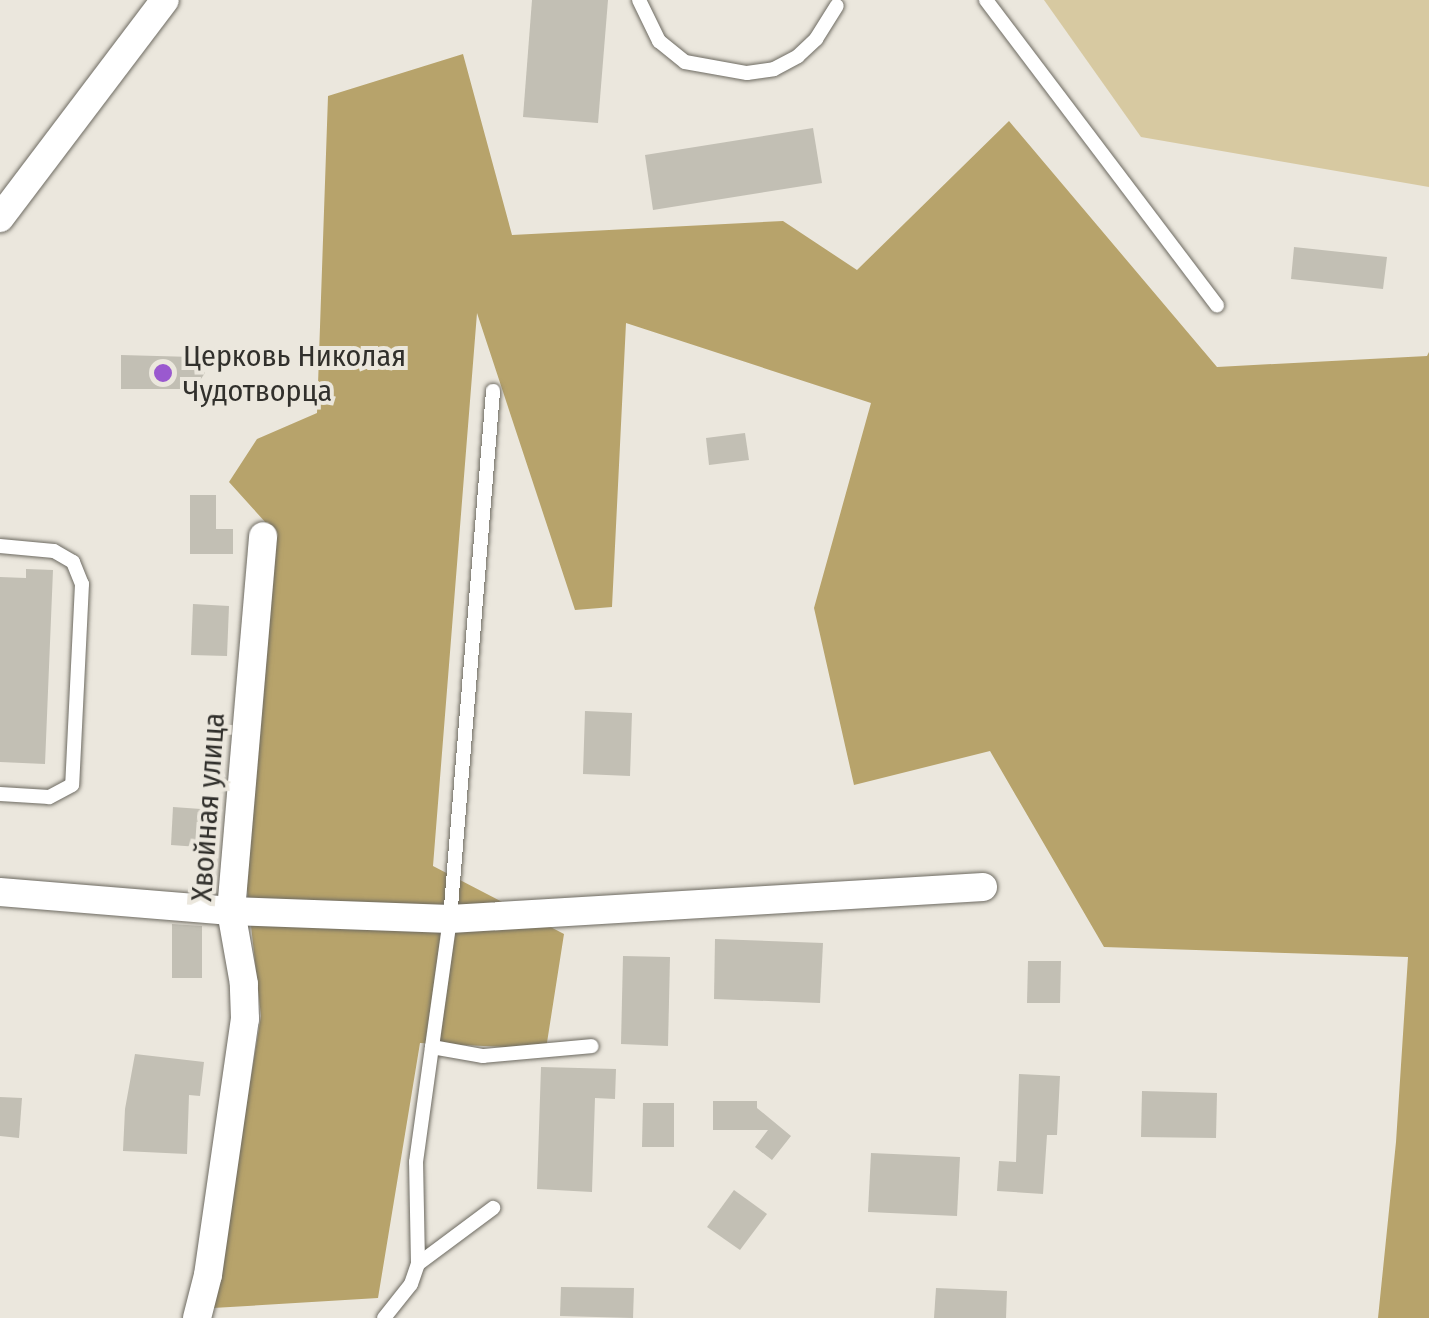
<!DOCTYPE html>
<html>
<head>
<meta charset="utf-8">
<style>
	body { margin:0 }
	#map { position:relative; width:1429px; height:1318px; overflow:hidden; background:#ebe7dd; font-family:"Fira Sans Condensed",sans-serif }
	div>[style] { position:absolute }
	.green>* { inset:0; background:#d7c9a1 }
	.forest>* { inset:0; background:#b7a36b }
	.building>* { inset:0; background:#c2bfb4 }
	.roads { filter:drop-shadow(0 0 2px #6d6a61) drop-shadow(0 0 2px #6d6a61) }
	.service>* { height:14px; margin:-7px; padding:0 7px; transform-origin:7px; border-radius:7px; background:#fff }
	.minor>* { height:28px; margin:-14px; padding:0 14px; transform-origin:14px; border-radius:14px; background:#fff }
	.dots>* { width:28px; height:28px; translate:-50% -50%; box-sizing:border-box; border:5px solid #ebe7dd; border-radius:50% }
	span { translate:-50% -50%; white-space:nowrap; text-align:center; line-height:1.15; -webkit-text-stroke:8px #ebe7dd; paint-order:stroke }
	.poi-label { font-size:30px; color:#31302c }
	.left { translate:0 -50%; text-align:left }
	.street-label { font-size:30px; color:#31302c }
</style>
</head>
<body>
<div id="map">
	<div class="green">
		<i style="clip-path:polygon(1044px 0,1429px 0,1429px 187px,1141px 137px)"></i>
	</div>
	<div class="forest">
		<i style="clip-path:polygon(463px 54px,512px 235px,783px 221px,857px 270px,1009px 121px,1217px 367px,1427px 356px,1429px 352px,1429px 1318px,1378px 1318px,1396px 1142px,1408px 957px,1104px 947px,990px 751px,854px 785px,814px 608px,871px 403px,626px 323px,612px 607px,575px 610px,477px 313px,433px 866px,564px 934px,546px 1049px,420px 1043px,378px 1298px,213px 1308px,261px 1016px,244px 862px,276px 534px,229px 482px,257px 439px,317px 413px,328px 96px)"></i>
	</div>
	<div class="building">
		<i style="clip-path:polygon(532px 0,608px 0,598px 123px,523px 117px)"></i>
		<i style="clip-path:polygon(813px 128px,822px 183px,653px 210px,645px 155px)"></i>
		<i style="clip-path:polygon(1294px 247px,1387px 257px,1383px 289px,1291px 279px)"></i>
		<i style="clip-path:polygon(121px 355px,193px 357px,205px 373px,194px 389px,121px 389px)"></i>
		<i style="clip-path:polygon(745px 433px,749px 460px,709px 465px,706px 438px)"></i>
		<i style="clip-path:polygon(190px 495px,216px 495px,216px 529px,233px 529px,233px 554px,190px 554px)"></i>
		<i style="clip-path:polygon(26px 569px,53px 570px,45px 764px,0 762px,0 577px,26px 578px)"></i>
		<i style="clip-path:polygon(193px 604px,229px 606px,227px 656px,191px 655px)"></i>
		<i style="clip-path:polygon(585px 711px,632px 713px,630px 776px,583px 774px)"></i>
		<i style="clip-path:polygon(173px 807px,215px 810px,213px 848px,171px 845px)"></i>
		<i style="clip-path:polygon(172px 924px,202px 926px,202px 978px,172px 978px)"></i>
		<i style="clip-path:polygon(715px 939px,823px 943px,820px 1003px,714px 999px)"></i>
		<i style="clip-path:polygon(623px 956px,670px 957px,668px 1046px,621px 1044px)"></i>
		<i style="clip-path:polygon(1028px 961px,1061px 961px,1060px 1003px,1027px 1003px)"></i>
		<i style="clip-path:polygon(135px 1054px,204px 1062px,200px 1096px,189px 1095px,187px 1154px,123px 1151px,125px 1109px)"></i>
		<i style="clip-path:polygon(541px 1067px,616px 1069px,615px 1099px,595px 1098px,592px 1192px,537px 1189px)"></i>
		<i style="clip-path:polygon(1019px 1074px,1060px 1076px,1057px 1135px,1047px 1135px,1043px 1194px,997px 1191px,999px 1161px,1016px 1162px)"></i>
		<i style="clip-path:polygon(1142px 1091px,1217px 1093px,1216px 1138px,1141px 1137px)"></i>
		<i style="clip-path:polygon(0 1097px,22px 1098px,19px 1138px,0 1136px)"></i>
		<i style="clip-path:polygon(713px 1101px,757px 1101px,757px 1108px,791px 1136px,772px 1160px,755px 1147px,768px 1130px,713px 1130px)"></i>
		<i style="clip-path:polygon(643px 1103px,674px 1103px,674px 1147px,642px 1147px)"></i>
		<i style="clip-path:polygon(871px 1153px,960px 1157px,957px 1216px,868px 1212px)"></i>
		<i style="clip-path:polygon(734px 1190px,767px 1214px,740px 1250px,707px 1227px)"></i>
		<i style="clip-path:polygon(561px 1287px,634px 1288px,633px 1318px,560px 1316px)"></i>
		<i style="clip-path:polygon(936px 1288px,1007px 1291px,1006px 1318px,934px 1318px)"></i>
	</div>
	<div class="roads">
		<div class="service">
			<i style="left:639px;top:0;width:46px;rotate:64deg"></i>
			<i style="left:659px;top:41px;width:33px;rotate:39deg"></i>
			<i style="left:685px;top:62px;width:63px;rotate:10.1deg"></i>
			<i style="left:747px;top:73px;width:27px;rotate:-8deg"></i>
			<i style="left:774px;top:69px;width:27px;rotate:-28deg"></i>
			<i style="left:798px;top:56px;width:25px;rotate:-43deg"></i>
			<i style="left:816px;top:39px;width:39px;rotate:-58deg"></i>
			<i style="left:986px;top:0;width:383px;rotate:52.9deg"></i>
			<i style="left:0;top:546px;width:54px;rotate:5.3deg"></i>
			<i style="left:54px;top:551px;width:22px;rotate:30deg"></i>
			<i style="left:73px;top:562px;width:24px;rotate:68deg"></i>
			<i style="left:82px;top:584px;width:201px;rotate:92.8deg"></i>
			<i style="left:72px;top:785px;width:26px;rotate:152deg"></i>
			<i style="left:49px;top:797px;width:49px;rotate:-176.5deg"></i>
			<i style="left:432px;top:1047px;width:129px;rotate:-82deg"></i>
			<i style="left:450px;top:919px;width:530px;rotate:-85.34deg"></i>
			<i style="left:418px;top:1264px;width:94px;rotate:-36.7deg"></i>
			<i style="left:384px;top:1318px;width:43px;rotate:-51.5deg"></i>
			<i style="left:411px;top:1284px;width:21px;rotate:-71deg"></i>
			<i style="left:418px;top:1264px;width:102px;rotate:-91.1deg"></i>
			<i style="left:416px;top:1162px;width:116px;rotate:-82.1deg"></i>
			<i style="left:432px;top:1047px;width:52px;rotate:10deg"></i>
			<i style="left:483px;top:1056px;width:109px;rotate:-5.2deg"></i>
		</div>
		<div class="minor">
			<i style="left:0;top:218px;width:273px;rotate:-52.9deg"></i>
			<i style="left:0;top:892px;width:232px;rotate:4.7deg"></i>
			<i style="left:231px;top:911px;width:219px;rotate:2.1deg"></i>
			<i style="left:450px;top:919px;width:534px;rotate:-3.44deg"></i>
			<i style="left:197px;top:1318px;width:44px;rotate:-75.7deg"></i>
			<i style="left:208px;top:1275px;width:259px;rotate:-81.8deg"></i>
			<i style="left:245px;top:1019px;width:35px;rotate:-92deg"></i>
			<i style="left:244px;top:984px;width:74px;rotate:-100.1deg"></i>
			<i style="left:231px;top:911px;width:376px;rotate:-85.1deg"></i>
		</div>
	</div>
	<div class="dots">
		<i style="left:163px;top:373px;background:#9a59cf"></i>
	</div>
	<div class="poi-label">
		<span class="left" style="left:183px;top:373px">Церковь Николая<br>Чудотворца</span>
	</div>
	<div class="street-label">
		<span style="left:208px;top:807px;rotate:-86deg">Хвойная улица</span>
	</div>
</div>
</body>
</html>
